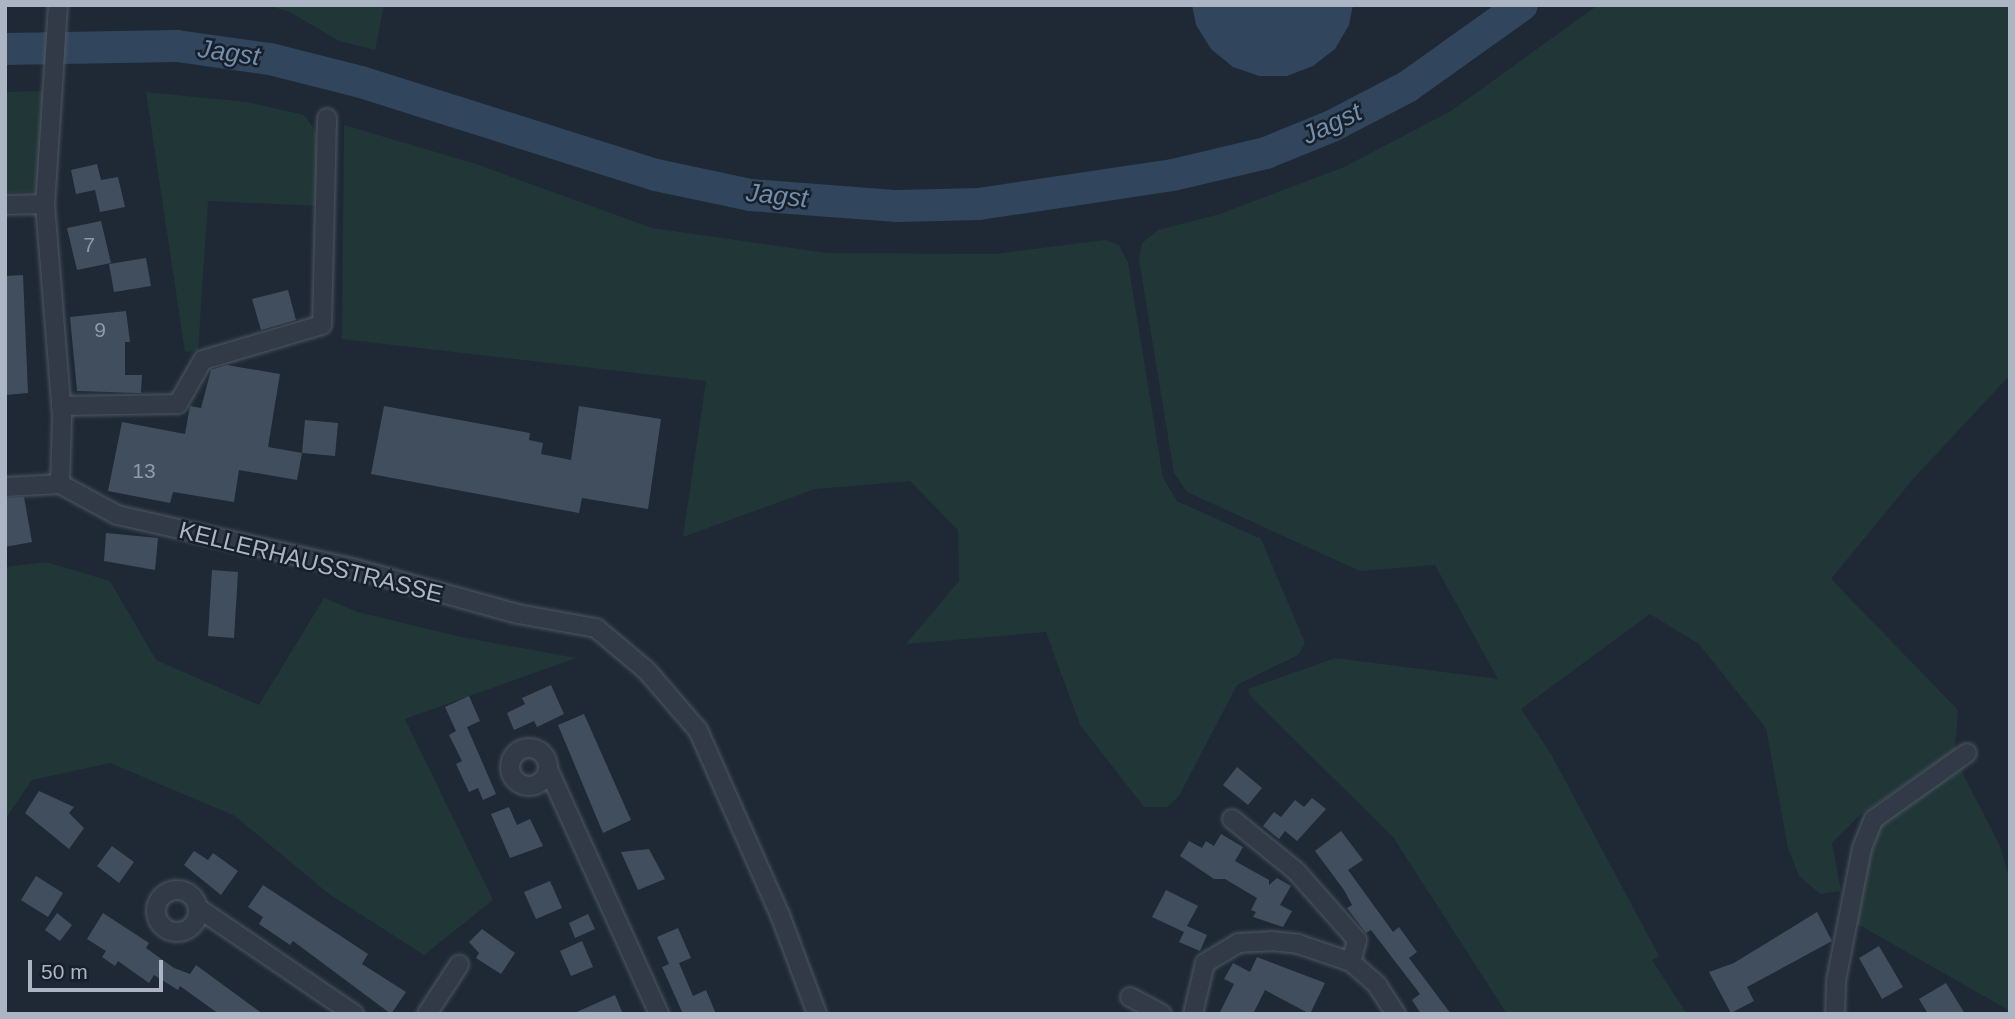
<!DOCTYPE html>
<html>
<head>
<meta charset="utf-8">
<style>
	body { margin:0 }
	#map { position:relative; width:2015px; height:1019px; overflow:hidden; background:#1e2935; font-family:Helvetica,sans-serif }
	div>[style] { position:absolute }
	.green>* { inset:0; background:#213637 }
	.water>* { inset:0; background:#31455d }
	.river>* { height:32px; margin:-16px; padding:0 16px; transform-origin:16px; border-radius:16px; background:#31455d }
	.building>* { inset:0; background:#414e5d }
	.roads { filter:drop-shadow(0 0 2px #4f5864) drop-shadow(0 0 2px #4f5864) }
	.minor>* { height:18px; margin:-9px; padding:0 9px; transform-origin:9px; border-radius:9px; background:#313a46 }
	.minor>.ring { margin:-9px; padding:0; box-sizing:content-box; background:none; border:18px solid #313a46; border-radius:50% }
	span { translate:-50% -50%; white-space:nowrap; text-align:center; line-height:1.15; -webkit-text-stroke:5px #17202a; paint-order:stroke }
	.number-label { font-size:21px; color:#909baa }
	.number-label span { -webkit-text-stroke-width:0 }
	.street-label { font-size:24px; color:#abb5c3 }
	.water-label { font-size:26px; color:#738eac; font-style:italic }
	.frame { position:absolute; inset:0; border:7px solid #abb5c3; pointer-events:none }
	.scale { position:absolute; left:28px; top:960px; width:135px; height:32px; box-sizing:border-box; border:4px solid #abb5c3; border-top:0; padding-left:9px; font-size:21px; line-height:24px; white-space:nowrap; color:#abb5c3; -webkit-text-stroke:5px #17202a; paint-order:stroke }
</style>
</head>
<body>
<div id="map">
	<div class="green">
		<i style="clip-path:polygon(266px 5px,384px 5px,375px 50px,339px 41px,290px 12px)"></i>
		<i style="clip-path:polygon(1598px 5px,2010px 5px,2010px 375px,1913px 479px,1831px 579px,1958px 710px,1955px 750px,1861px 814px,1832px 843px,1841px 891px,1820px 894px,1799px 876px,1788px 848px,1766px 728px,1699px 644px,1650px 614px,1521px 709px,1551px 754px,1659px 956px,1652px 960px,1687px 1014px,1507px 1014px,1393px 837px,1251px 697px,1248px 689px,1335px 658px,1498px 679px,1435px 565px,1360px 571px,1187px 492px,1174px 473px,1139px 260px,1142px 243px,1158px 230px,1220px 214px,1344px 167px,1451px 111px)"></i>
		<i style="clip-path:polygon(45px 91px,38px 191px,5px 193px,5px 92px)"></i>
		<i style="clip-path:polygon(146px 92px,247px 102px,304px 115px,316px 131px,317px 206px,208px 201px,198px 351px,185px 352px)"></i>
		<i style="clip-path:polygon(344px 125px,476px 164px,652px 228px,827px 253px,995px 254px,1104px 240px,1119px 245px,1128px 263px,1163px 478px,1177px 501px,1261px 539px,1305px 643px,1298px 655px,1237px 685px,1179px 796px,1167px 807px,1144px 807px,1080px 725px,1046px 632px,906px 644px,959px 581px,958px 530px,910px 481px,815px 489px,683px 537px,706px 381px,342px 339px)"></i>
		<i style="clip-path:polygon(46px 562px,110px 581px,156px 660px,259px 705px,324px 598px,358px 612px,461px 637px,576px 658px,405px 719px,493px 900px,424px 955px,329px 894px,235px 816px,110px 763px,32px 780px,5px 819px,5px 567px)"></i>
		<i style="clip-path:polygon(1961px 770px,2000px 846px,2010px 880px,2010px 1011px,1854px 922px,1876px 831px,1883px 820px)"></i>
	</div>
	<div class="water">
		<i style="clip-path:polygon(1192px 5px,1353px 5px,1349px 25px,1335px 49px,1313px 66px,1287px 76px,1259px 76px,1233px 67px,1211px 49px,1196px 25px)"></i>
	</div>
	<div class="river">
		<i style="left:5px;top:49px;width:172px;rotate:-1deg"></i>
		<i style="left:177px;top:46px;width:94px;rotate:8deg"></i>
		<i style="left:270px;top:59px;width:94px;rotate:14.2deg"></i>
		<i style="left:361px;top:82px;width:309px;rotate:17.5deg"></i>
		<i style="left:656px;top:175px;width:96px;rotate:12deg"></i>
		<i style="left:750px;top:195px;width:148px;rotate:4.3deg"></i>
		<i style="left:898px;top:206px;width:81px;rotate:-1.4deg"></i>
		<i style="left:979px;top:204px;width:196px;rotate:-8.5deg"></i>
		<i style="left:1173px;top:175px;width:96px;rotate:-13.3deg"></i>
		<i style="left:1266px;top:153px;width:71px;rotate:-22.2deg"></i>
		<i style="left:1332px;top:126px;width:85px;rotate:-27.5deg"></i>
		<i style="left:1407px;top:87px;width:141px;rotate:-35.5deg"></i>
	</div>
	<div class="building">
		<i style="clip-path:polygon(97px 164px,101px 180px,118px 177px,125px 207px,100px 212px,95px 190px,76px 194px,71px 170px)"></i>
		<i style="clip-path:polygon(101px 221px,111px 263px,77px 270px,67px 228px)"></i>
		<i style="clip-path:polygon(146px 258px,151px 286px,114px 292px,109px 264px)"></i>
		<i style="clip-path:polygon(23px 275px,28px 393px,6px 395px,5px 276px)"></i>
		<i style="clip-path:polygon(288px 290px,296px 320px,261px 330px,252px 299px)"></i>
		<i style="clip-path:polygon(126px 311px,130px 342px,125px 342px,125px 375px,142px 375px,141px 393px,77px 391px,70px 317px)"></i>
		<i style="clip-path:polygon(227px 365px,280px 374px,268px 447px,302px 453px,297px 480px,239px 470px,234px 502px,173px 492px,170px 503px,108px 491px,122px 422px,185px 434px,190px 406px,201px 408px,211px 370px)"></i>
		<i style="clip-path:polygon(384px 406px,530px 433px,529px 440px,543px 443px,541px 454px,571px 460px,579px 406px,661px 419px,648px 509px,582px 498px,579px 513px,371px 474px)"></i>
		<i style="clip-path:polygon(305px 420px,338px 423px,335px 456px,302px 453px)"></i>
		<i style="clip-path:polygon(24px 497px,32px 542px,5px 547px,5px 498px)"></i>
		<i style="clip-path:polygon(106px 533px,158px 538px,155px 570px,104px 561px)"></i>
		<i style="clip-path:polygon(212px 570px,238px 572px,234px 638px,208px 636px)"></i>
		<i style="clip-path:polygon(551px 685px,564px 714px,537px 727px,534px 721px,514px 730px,507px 713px,525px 704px,522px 698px)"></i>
		<i style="clip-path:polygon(469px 696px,480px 721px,467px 727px,496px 794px,483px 800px,478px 788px,469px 792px,456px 764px,462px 761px,449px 735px,456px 731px,445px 707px)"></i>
		<i style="clip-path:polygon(584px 714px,631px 820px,603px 833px,558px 725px)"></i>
		<i style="clip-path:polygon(1237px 767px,1262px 788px,1248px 805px,1223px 785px)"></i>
		<i style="clip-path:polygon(39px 791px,74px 807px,69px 813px,84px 828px,69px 849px,25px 813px)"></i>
		<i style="clip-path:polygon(1312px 798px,1326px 809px,1297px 841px,1285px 831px,1279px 839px,1263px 826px,1274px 812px,1281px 817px,1295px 800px,1304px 807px)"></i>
		<i style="clip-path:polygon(509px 807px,517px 825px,530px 819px,543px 846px,510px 858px,491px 814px)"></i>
		<i style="clip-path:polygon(1341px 831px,1363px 860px,1348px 870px,1393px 932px,1399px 927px,1417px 952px,1409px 958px,1451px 1014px,1421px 1014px,1412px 1000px,1420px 994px,1371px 930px,1366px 933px,1347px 908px,1352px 905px,1344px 890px,1315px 851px)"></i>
		<i style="clip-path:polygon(1221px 834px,1243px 847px,1235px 861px,1269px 880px,1269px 885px,1277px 878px,1291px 886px,1280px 905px,1292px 911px,1283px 927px,1253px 917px,1256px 912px,1251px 910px,1257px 898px,1225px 879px,1214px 879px,1180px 856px,1189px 841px,1202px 848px,1206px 841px,1214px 846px)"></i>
		<i style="clip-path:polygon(112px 846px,134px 862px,119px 883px,97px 866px)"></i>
		<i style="clip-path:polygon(649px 849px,665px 879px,638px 890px,621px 852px)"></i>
		<i style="clip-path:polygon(194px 851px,208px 860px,213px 853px,238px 871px,221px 895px,184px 865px)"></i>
		<i style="clip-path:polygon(36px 876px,63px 893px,48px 917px,21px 900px)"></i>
		<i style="clip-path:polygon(550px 881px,562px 908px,536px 919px,524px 892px)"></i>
		<i style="clip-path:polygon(263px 885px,368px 954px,362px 964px,406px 992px,391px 1014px,293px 941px,290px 945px,259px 924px,263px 917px,248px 907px)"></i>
		<i style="clip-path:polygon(1166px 890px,1198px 906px,1187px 926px,1207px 935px,1200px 951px,1179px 942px,1184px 932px,1152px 917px)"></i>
		<i style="clip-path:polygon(1817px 912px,1832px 941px,1747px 987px,1754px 1001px,1731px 1013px,1709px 972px,1734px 963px)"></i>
		<i style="clip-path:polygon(57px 913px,72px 925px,60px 941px,45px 930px)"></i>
		<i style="clip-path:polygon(103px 913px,149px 943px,146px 948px,174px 968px,190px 974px,196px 965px,263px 1014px,219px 1014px,180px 986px,178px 990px,154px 975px,149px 983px,118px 961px,115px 966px,102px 957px,106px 951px,87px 939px)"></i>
		<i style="clip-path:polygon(588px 914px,595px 929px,575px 938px,569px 923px)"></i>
		<i style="clip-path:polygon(678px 928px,691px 958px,679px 963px,693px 996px,706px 990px,716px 1014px,683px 1014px,662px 967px,669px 964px,657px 937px)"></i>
		<i style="clip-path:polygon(482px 929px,515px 953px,501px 974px,476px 958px,479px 953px,469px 942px)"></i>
		<i style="clip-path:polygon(582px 941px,593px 967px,571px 976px,560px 951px)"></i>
		<i style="clip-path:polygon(1879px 946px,1903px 987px,1882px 999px,1859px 958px)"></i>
		<i style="clip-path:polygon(1257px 957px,1325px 983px,1310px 1014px,1265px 990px,1253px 1014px,1219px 1014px,1234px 984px,1224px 979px,1233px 963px,1250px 972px)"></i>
		<i style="clip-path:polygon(1946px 983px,1965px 1014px,1928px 1014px,1919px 999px)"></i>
		<i style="clip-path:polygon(615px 995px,623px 1014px,572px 1014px)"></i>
	</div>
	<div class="roads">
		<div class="minor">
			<i style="left:58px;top:5px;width:199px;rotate:93.7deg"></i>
			<i style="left:45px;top:204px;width:214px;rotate:85.4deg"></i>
			<i style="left:62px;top:417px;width:67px;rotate:91.7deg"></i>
			<i style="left:5px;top:205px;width:40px;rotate:-1.4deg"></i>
			<i style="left:61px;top:406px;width:117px;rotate:-1deg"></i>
			<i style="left:178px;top:404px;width:51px;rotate:-60.4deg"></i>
			<i style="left:203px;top:360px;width:124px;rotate:-16.4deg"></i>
			<i style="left:322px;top:325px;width:207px;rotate:-88.6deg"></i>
			<i style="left:60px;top:484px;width:65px;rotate:28.5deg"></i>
			<i style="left:117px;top:515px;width:241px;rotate:12.7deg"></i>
			<i style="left:352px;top:568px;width:172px;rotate:15.5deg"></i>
			<i style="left:518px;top:614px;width:79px;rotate:10.2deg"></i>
			<i style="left:596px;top:628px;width:67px;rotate:40.1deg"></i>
			<i style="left:647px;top:671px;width:78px;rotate:49.2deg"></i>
			<i style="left:698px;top:730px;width:202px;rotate:66.1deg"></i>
			<i style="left:780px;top:915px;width:106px;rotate:69.5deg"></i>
			<i style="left:5px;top:487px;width:55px;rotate:-3.1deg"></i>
			<i class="ring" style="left:510px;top:748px;width:20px;height:20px"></i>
			<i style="left:548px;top:769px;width:269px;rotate:65.6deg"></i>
			<i style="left:1232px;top:819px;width:82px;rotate:39.1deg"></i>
			<i style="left:1296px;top:871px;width:92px;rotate:48.5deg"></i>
			<i style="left:1357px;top:940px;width:23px;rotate:105deg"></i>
			<i class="ring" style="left:156px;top:890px;width:24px;height:24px"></i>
			<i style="left:198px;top:908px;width:189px;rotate:34.2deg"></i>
			<i style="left:1130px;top:997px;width:36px;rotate:28deg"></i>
			<i style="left:427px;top:1014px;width:59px;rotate:-56.9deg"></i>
			<i style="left:1193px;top:1014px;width:52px;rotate:-76.8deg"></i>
			<i style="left:1205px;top:963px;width:39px;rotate:-31deg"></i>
			<i style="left:1238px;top:943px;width:33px;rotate:-3deg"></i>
			<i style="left:1271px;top:941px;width:27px;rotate:6deg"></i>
			<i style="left:1298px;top:944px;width:56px;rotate:18.8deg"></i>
			<i style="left:1351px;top:962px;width:35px;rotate:41deg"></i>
			<i style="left:1377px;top:985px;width:35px;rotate:57deg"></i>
			<i style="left:1835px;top:1014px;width:33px;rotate:-88deg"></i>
			<i style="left:1836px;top:981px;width:136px;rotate:-78.9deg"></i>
			<i style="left:1862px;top:848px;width:31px;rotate:-68deg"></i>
			<i style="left:1874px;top:819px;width:114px;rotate:-35.4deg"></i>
		</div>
	</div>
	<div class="number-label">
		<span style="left:89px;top:245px">7</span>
		<span style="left:100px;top:330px">9</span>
		<span style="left:144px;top:471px">13</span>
	</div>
	<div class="street-label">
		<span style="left:311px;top:562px;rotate:14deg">KELLERHAUSSTRASSE</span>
	</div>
	<div class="water-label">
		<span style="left:229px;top:53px;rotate:8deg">Jagst</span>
		<span style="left:1332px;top:124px;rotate:-25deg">Jagst</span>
		<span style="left:777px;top:196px;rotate:6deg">Jagst</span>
	</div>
	<div class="frame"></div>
	<div class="scale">50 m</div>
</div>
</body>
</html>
